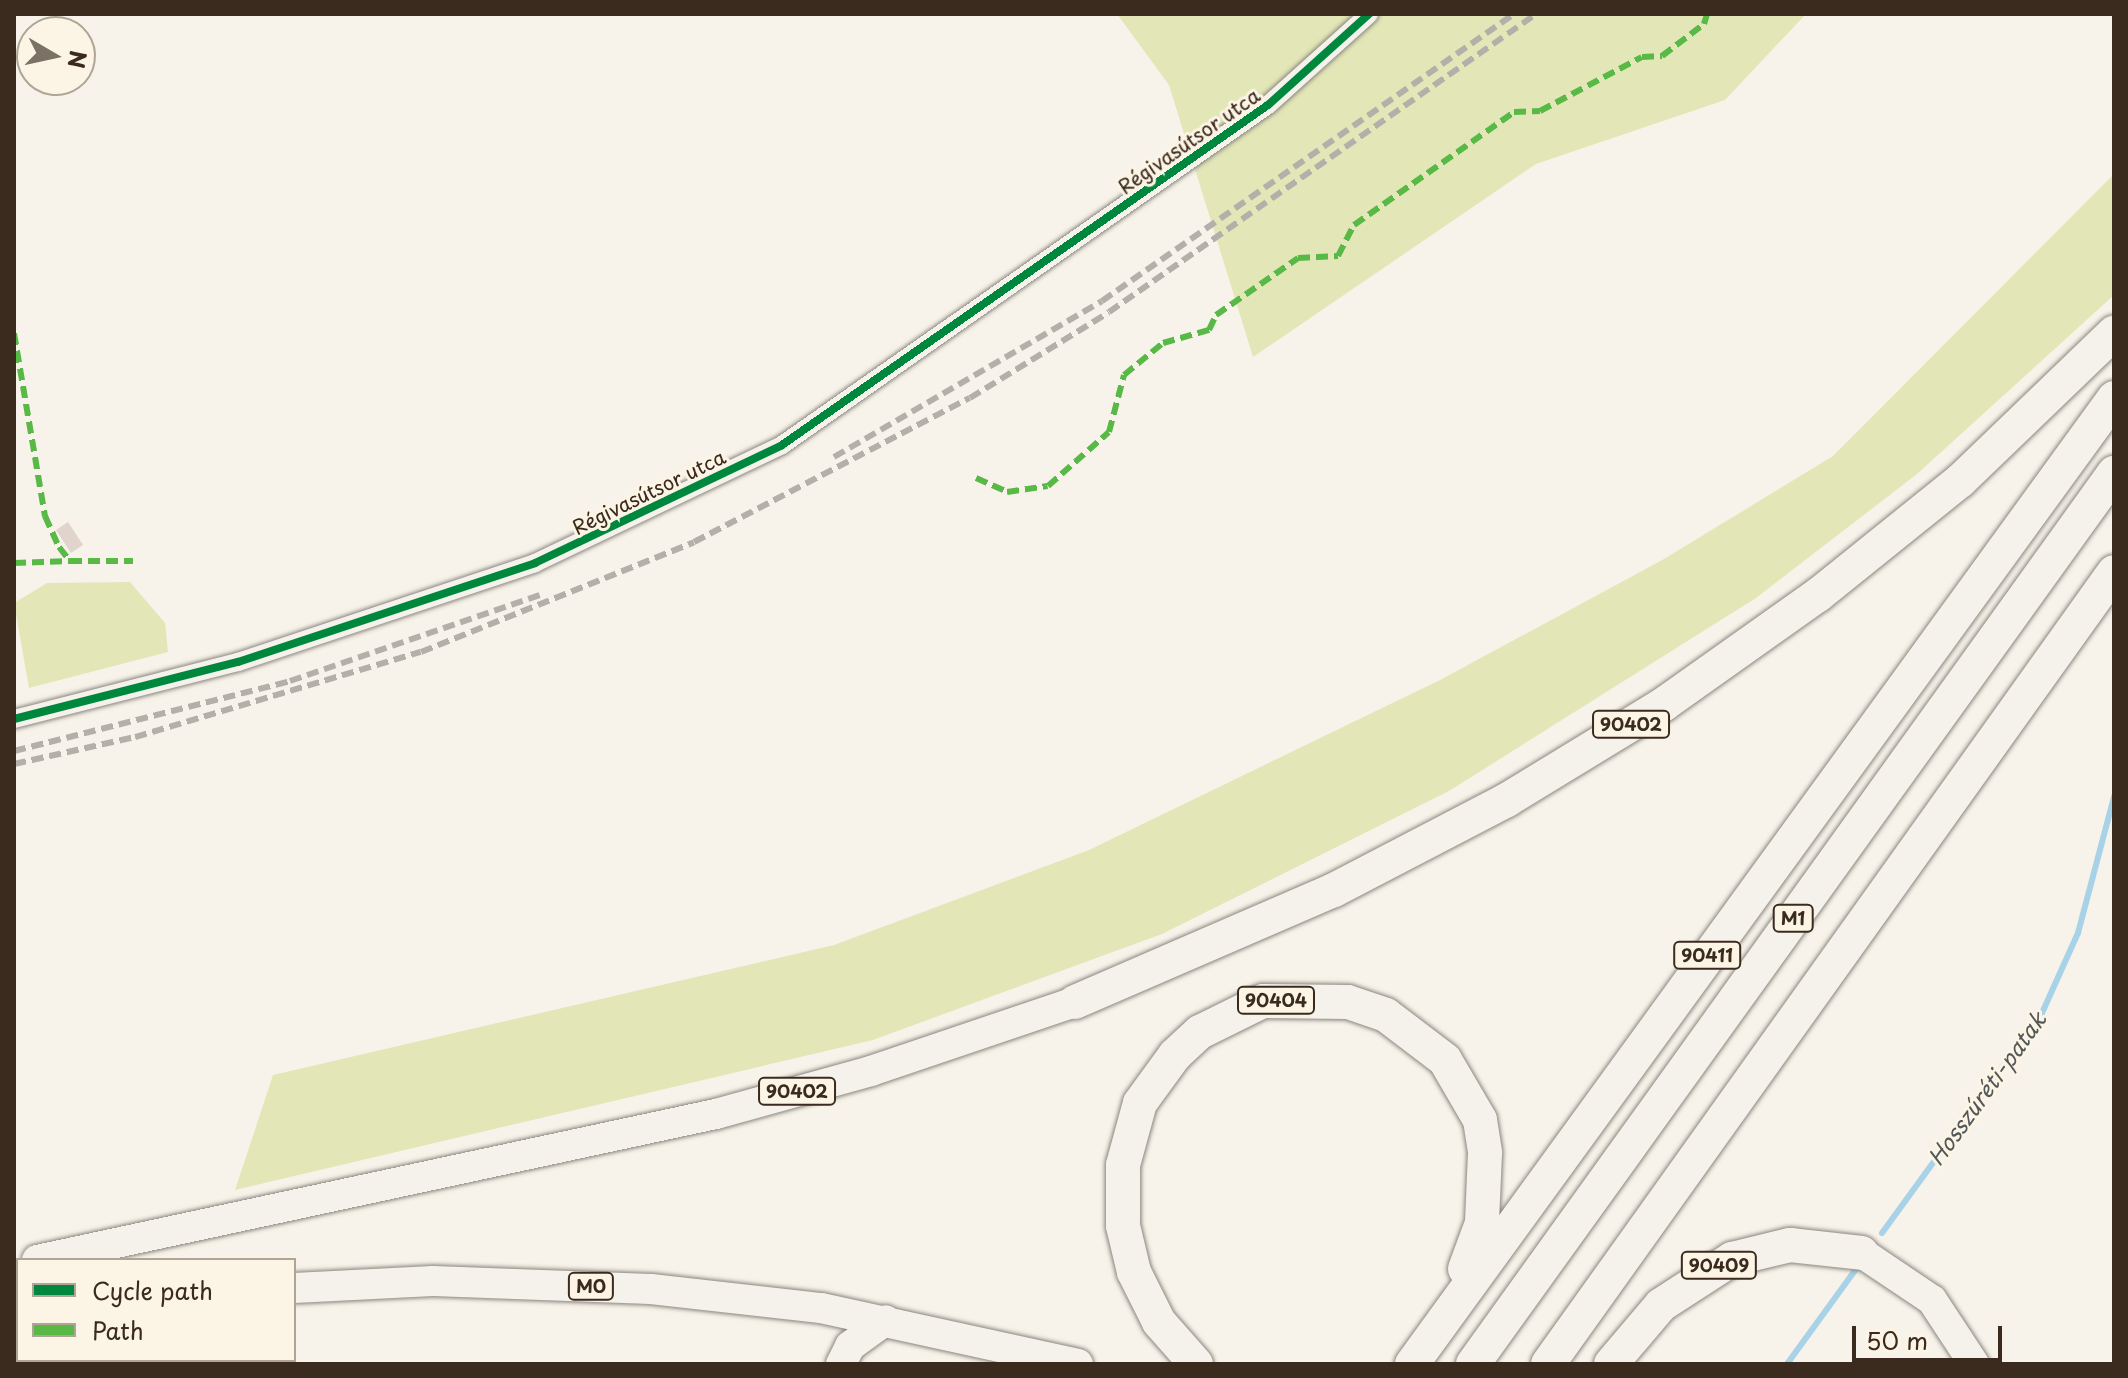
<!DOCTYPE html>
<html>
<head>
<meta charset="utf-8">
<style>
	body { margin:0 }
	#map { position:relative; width:2128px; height:1378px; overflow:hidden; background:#f7f3ea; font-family:"Playpen Sans",sans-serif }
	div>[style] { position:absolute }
	.green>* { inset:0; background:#e3e7b8 }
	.stream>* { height:6px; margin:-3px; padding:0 3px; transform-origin:3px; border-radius:3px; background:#a8d2e7 }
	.building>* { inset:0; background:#e0d4cd }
	.roads { filter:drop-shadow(0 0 2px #8b867f) drop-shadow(0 0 2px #8b867f) }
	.minor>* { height:18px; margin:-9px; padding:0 9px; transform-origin:9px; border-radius:9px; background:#f5f2ec }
	.trunk>* { height:30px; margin:-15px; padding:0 15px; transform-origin:15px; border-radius:15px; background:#f5f2ec }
	.motorway>* { height:34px; margin:-17px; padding:0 17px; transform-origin:17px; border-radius:17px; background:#f5f2ec }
	.rail>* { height:6px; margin-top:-3px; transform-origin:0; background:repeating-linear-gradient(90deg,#b3afa9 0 12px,transparent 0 18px) }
	.quiet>* { height:6px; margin-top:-3px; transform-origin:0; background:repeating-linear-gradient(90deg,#58b947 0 12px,transparent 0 18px) }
	.cycleway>* { height:8px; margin:-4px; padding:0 4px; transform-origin:4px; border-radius:4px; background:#00873e }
	span { translate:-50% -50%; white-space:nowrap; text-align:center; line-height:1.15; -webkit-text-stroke:6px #fcf5e5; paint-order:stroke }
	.shield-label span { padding:2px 6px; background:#fcf5e5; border:2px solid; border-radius:6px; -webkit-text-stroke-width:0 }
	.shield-label { font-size:18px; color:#3b2a1e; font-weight:700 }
	.street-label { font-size:20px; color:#3b2a1e }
	.water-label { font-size:22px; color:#52585a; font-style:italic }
	.frame { position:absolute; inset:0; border:16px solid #3b2a1e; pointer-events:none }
	.legend { position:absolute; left:16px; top:1258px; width:280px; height:104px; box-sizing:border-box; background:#fcf5e5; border:2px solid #afa495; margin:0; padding:10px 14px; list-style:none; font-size:24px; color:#3b2a1e }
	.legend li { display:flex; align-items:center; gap:16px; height:40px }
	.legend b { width:40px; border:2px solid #afa495 }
	.north { position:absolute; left:16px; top:16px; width:80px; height:80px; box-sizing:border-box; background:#fcf5e5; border:2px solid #afa495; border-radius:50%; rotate:99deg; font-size:22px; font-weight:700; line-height:32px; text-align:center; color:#3b2a1e }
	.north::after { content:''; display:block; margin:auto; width:28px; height:36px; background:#7d7065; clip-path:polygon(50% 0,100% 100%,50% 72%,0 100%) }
	.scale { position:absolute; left:1852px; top:1326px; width:150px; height:36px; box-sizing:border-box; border:4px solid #3b2a1e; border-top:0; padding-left:10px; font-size:24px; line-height:28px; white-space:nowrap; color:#3b2a1e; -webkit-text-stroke:6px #fcf5e5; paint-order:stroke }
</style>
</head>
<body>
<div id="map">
	<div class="green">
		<i style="clip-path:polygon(1117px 14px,1806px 14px,1725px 100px,1536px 164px,1253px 357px,1169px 85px)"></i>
		<i style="clip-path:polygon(2114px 174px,2114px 295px,1917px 474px,1756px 598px,1449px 791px,1162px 934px,873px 1040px,235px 1190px,273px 1075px,834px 945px,1089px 850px,1440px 680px,1664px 559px,1833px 456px)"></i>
		<i style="clip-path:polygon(130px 582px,165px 623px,168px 652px,29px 688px,14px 603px,47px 583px)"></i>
	</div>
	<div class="stream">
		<i style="left:1882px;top:1233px;width:272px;rotate:-54deg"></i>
		<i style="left:2042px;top:1013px;width:88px;rotate:-65.8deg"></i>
		<i style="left:2078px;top:933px;width:141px;rotate:-75.2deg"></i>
		<i style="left:1787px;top:1364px;width:122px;rotate:-54deg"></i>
	</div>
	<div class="building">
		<i style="clip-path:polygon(68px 522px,83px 545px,71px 553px,56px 530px)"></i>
	</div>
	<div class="roads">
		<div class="minor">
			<i style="left:14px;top:719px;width:231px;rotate:-14.3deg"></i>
			<i style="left:238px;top:662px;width:313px;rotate:-18.4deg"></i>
			<i style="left:535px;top:563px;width:274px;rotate:-25.5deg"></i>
			<i style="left:782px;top:445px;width:593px;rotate:-34.98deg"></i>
			<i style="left:1268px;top:105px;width:136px;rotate:-42deg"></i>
		</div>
		<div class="trunk">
			<i style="left:1862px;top:1253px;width:84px;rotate:33.9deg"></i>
			<i style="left:1932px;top:1300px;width:77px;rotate:56.7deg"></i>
			<i style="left:37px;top:1260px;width:695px;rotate:-12.14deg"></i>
			<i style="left:716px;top:1114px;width:161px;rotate:-15.5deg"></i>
			<i style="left:871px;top:1071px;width:215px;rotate:-18.7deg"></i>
			<i style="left:294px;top:1288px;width:139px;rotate:-2.9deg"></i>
			<i style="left:433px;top:1281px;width:218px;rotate:2.1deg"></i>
			<i style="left:651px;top:1289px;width:171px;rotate:6.4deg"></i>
			<i style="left:821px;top:1308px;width:263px;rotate:12.3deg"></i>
			<i style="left:14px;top:1329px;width:4px;rotate:-27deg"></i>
			<i style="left:841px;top:1364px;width:20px;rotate:-63deg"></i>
			<i style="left:850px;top:1346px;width:44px;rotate:-35.8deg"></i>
		</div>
		<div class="motorway">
			<i style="left:1075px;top:1002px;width:282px;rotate:-23.4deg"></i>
			<i style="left:1334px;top:890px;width:195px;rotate:-27.5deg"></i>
			<i style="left:1507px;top:800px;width:184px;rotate:-31.4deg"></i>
			<i style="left:1664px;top:704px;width:189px;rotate:-35.3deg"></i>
			<i style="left:1818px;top:595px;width:182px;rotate:-38.8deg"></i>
			<i style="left:1960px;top:481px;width:214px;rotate:-43.9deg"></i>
			<i style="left:1196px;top:1364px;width:56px;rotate:-131.4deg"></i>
			<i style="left:1159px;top:1322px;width:56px;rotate:-116.6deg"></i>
			<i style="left:1134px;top:1272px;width:47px;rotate:-103.4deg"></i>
			<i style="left:1123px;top:1226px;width:61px;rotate:-90deg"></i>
			<i style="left:1123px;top:1165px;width:64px;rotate:-74.7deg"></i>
			<i style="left:1140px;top:1103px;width:59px;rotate:-53.9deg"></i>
			<i style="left:1175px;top:1055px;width:34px;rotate:-43deg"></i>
			<i style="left:1200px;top:1032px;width:70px;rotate:-26.2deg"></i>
			<i style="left:1263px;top:1001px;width:85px;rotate:0.7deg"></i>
			<i style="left:1348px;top:1002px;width:40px;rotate:18.9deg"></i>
			<i style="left:1386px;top:1015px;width:74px;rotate:37.3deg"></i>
			<i style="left:1445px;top:1060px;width:69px;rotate:59.7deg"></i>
			<i style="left:1480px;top:1120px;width:33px;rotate:81deg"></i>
			<i style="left:1485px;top:1153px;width:70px;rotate:92.5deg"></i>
			<i style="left:1482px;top:1223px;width:49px;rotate:110.3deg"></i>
			<i style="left:1412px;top:1364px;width:1194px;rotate:-53.99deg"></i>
			<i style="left:1473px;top:1364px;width:1098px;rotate:-54.27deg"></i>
			<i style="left:1548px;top:1364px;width:973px;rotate:-54.45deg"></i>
			<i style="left:1611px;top:1364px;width:77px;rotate:-49.7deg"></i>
			<i style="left:1661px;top:1305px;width:85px;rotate:-32.9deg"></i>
			<i style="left:1732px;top:1259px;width:60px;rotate:-13.6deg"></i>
			<i style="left:1790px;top:1245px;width:72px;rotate:6.3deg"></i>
		</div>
	</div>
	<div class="rail">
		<i style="left:834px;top:457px;width:310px;rotate:-30.2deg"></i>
		<i style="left:1102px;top:301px;width:502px;rotate:-34.86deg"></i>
		<i style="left:14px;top:751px;width:285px;rotate:-14.2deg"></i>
		<i style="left:290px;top:681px;width:270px;rotate:-19deg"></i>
		<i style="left:14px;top:764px;width:124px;rotate:-12.6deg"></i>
		<i style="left:135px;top:737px;width:298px;rotate:-16.6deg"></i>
		<i style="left:421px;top:652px;width:294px;rotate:-21.9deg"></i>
		<i style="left:694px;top:542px;width:311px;rotate:-27.6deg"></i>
		<i style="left:970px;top:398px;width:163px;rotate:-31.7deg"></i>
		<i style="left:1109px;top:312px;width:521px;rotate:-34.91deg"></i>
	</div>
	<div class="quiet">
		<i style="left:14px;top:333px;width:186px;rotate:80.4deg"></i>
		<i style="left:45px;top:516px;width:34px;rotate:66deg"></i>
		<i style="left:59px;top:547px;width:18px;rotate:52deg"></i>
		<i style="left:70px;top:561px;width:63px"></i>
		<i style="left:976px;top:478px;width:34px;rotate:24deg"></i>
		<i style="left:1007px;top:492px;width:41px;rotate:-8.3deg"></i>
		<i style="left:1048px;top:486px;width:81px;rotate:-41.5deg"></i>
		<i style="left:1109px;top:432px;width:59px;rotate:-75.3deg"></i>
		<i style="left:1124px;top:375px;width:50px;rotate:-39.4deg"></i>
		<i style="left:1163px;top:343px;width:48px;rotate:-15.8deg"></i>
		<i style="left:1209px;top:330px;width:17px;rotate:-65deg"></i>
		<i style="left:1216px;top:315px;width:100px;rotate:-34.8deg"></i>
		<i style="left:1298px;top:258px;width:40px;rotate:-2.9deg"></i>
		<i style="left:1338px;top:256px;width:35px;rotate:-63deg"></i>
		<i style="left:1354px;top:225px;width:196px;rotate:-35.2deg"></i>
		<i style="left:1514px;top:112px;width:26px;rotate:-2deg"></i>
		<i style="left:1540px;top:111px;width:115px;rotate:-27.9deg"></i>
		<i style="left:1642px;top:57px;width:20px;rotate:-3deg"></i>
		<i style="left:1662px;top:56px;width:53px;rotate:-37.3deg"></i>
		<i style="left:1704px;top:24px;width:10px;rotate:-73deg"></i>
		<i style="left:14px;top:563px;width:56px;rotate:-2deg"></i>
	</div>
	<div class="cycleway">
		<i style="left:14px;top:719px;width:231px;rotate:-14.3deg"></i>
		<i style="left:238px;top:662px;width:313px;rotate:-18.4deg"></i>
		<i style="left:535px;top:563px;width:274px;rotate:-25.5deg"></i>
		<i style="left:782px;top:445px;width:593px;rotate:-34.98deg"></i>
		<i style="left:1268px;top:105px;width:136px;rotate:-42deg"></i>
	</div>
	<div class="shield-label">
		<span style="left:1631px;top:724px">90402</span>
		<span style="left:1793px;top:918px">M1</span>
		<span style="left:1707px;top:955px">90411</span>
		<span style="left:1276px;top:1000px">90404</span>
		<span style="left:797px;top:1091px">90402</span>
		<span style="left:1719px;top:1265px">90409</span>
		<span style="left:591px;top:1286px">M0</span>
	</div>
	<div class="street-label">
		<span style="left:1189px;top:141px;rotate:-35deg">Régivasútsor utca</span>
		<span style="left:649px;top:492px;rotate:-26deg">Régivasútsor utca</span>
	</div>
	<div class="water-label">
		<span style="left:1986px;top:1088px;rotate:-54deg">Hosszúréti-patak</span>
	</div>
	<div class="frame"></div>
	<ul class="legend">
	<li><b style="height:10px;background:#00873e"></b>Cycle path</li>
	<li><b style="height:10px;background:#58b947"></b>Path</li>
	</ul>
	<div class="north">N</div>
	<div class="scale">50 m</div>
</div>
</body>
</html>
